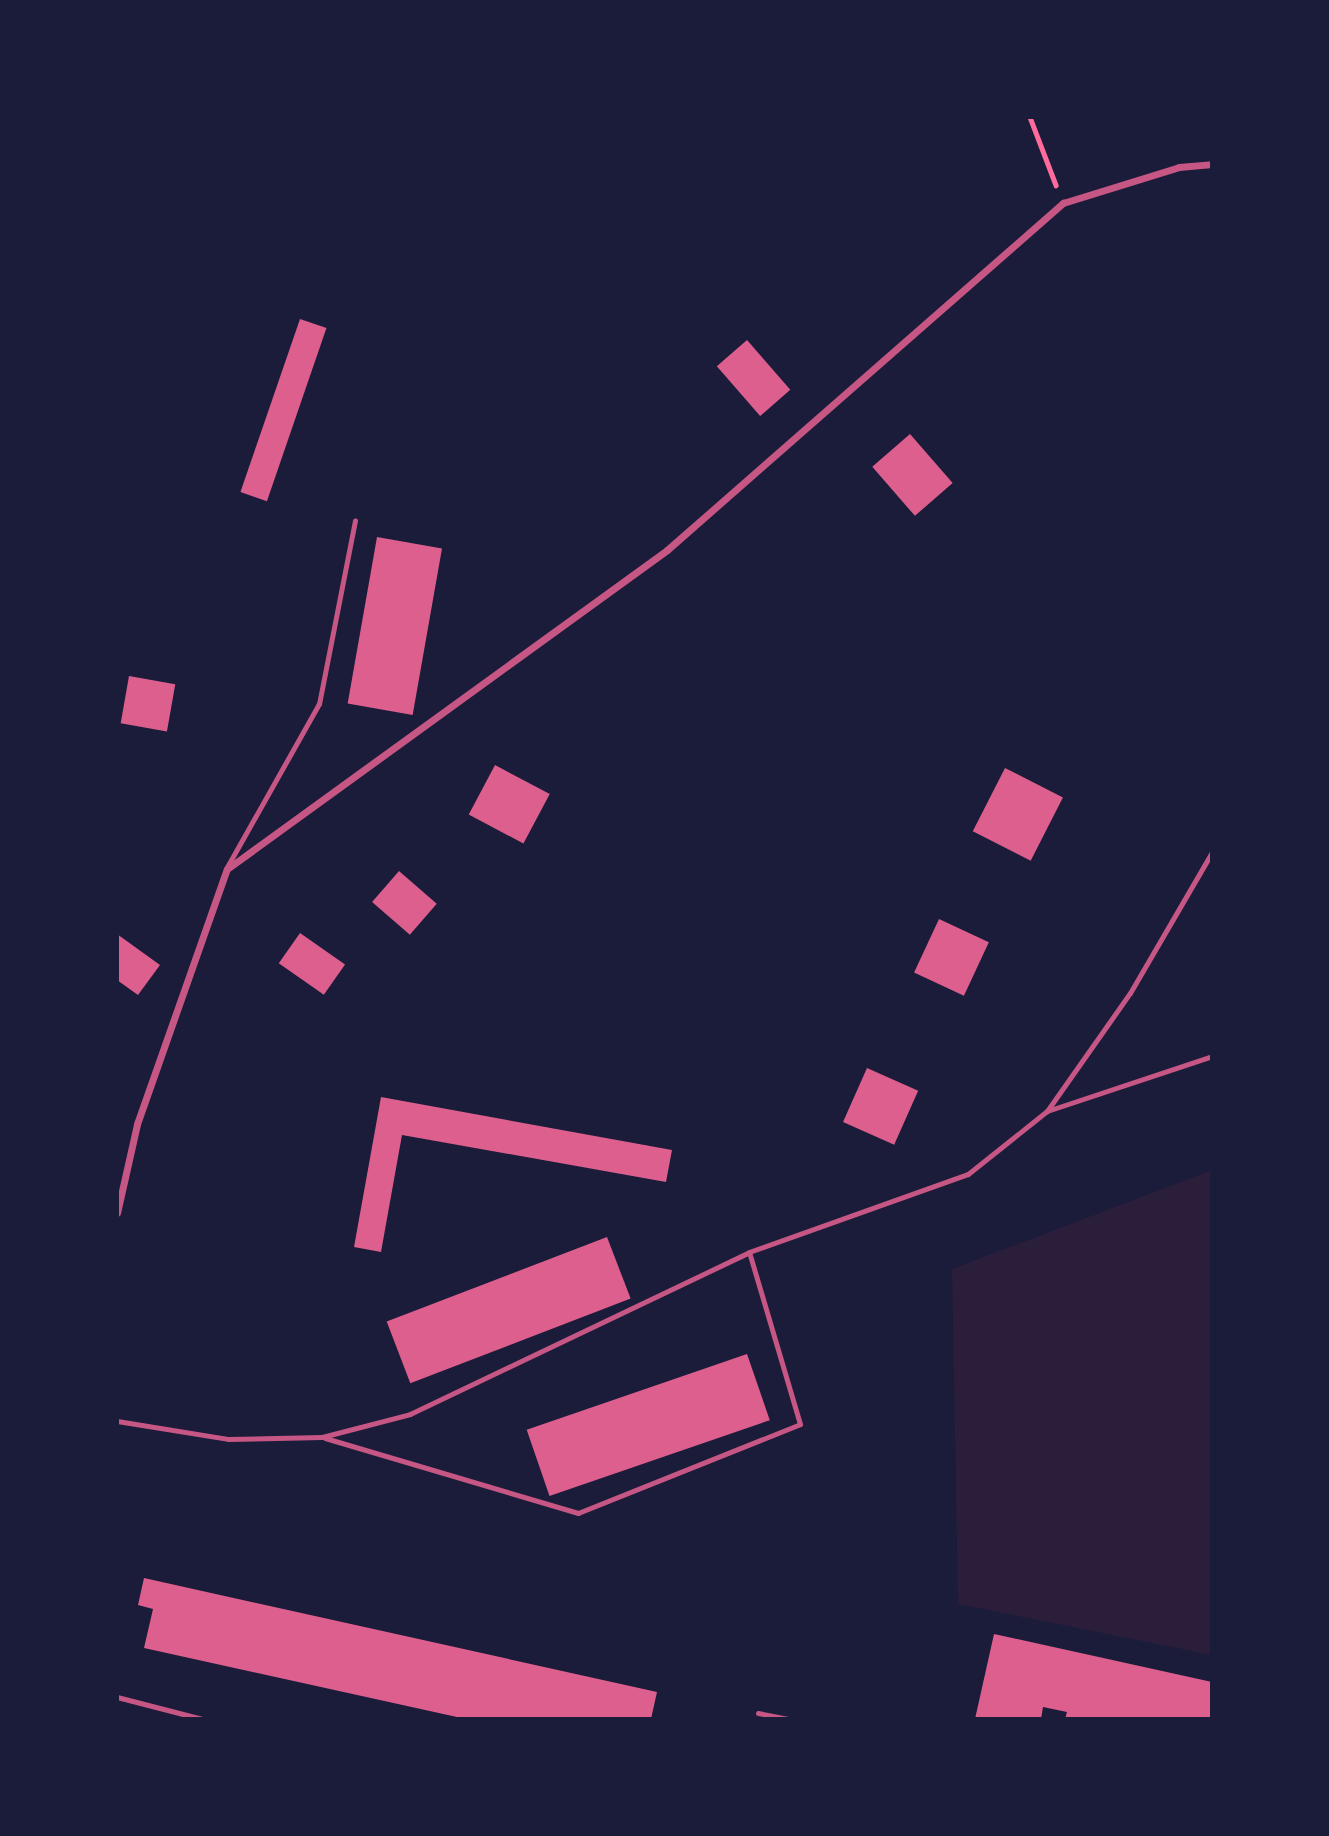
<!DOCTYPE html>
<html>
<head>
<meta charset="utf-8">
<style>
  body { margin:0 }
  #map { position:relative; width:1329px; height:1836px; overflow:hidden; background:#1b1b3a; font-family:Manrope,sans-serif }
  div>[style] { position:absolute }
  .green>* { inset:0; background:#2a1e3b }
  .building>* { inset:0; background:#dd5f8e; transform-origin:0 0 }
  .path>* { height:4.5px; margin:-2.25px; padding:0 2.25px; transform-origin:2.25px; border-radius:2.25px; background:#ff6b9d }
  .service>* { height:5px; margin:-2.5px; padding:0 2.5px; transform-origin:2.5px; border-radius:2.5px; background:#c65784 }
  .minor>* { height:7px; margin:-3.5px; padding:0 3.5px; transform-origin:3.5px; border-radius:3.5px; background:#c65784 }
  span { translate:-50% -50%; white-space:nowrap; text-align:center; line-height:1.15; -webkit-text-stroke:7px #1b1b3a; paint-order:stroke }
  .frame { position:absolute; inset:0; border:119px solid #1b1b3a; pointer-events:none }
</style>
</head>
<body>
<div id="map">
  <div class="green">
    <i style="clip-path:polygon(1212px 1170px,1212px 1655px,958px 1604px,952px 1269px)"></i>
  </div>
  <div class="building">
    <i style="left:300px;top:319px;width:28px;height:183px;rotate:19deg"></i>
    <i style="left:747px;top:340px;width:66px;height:40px;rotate:49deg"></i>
    <i style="left:910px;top:434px;width:65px;height:50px;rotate:49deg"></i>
    <i style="left:377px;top:537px;width:66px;height:169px;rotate:10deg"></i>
    <i style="left:129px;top:676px;width:47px;height:48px;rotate:10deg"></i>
    <i style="left:495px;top:765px;width:62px;height:56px;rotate:28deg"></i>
    <i style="left:1005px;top:768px;width:65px;height:71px;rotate:27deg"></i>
    <i style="left:399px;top:871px;width:50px;height:41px;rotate:41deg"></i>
    <i style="left:939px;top:919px;width:55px;height:59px;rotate:25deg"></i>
    <i style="left:300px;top:933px;width:55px;height:37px;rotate:35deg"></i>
    <i style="clip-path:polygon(117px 934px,160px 965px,138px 995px,117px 980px)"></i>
    <i style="left:867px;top:1068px;width:56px;height:59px;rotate:24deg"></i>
    <i style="clip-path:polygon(381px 1097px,672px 1150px,666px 1182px,402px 1135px,381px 1252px,354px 1247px)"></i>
    <i style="left:607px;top:1237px;width:66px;height:236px;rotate:69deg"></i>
    <i style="left:747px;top:1354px;width:70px;height:233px;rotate:71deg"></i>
    <i style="clip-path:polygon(144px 1578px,657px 1692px,651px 1719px,466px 1719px,144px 1648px,153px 1609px,138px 1605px)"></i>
    <i style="clip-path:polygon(994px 1634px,1212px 1682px,1212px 1719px,1065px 1719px,1067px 1712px,1043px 1707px,1041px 1719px,975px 1719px)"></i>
  </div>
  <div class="path">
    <i style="left:1030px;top:117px;width:73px;rotate:69.1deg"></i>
  </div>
  <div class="service">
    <i style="left:227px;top:867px;width:187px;rotate:-60.6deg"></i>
    <i style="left:319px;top:704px;width:187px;rotate:-78.9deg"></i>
    <i style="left:1047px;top:1111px;width:174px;rotate:-18.4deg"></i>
    <i style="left:117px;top:1421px;width:112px;rotate:9.2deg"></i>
    <i style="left:228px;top:1439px;width:94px;rotate:-1.2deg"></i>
    <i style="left:322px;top:1437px;width:91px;rotate:-14.6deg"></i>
    <i style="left:410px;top:1414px;width:376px;rotate:-25.5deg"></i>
    <i style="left:749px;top:1252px;width:232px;rotate:-19.6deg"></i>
    <i style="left:968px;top:1174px;width:101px;rotate:-38.6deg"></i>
    <i style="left:1047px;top:1111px;width:144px;rotate:-54.9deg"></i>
    <i style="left:1130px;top:993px;width:163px;rotate:-59.8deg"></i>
    <i style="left:325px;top:1438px;width:264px;rotate:16.5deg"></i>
    <i style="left:578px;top:1513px;width:239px;rotate:-21.8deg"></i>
    <i style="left:800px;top:1424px;width:179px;rotate:-106.5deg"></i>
    <i style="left:117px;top:1697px;width:88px;rotate:14.5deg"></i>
    <i style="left:758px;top:1713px;width:32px;rotate:11deg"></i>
  </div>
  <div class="minor">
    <i style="left:117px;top:1213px;width:91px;rotate:-77.3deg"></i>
    <i style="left:137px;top:1124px;width:270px;rotate:-70.6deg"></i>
    <i style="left:227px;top:869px;width:543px;rotate:-35.94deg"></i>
    <i style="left:667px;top:550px;width:527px;rotate:-41.23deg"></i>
    <i style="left:1063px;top:203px;width:121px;rotate:-17.2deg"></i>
    <i style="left:1179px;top:167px;width:33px;rotate:-5deg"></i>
  </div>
  <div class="frame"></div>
</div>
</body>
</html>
